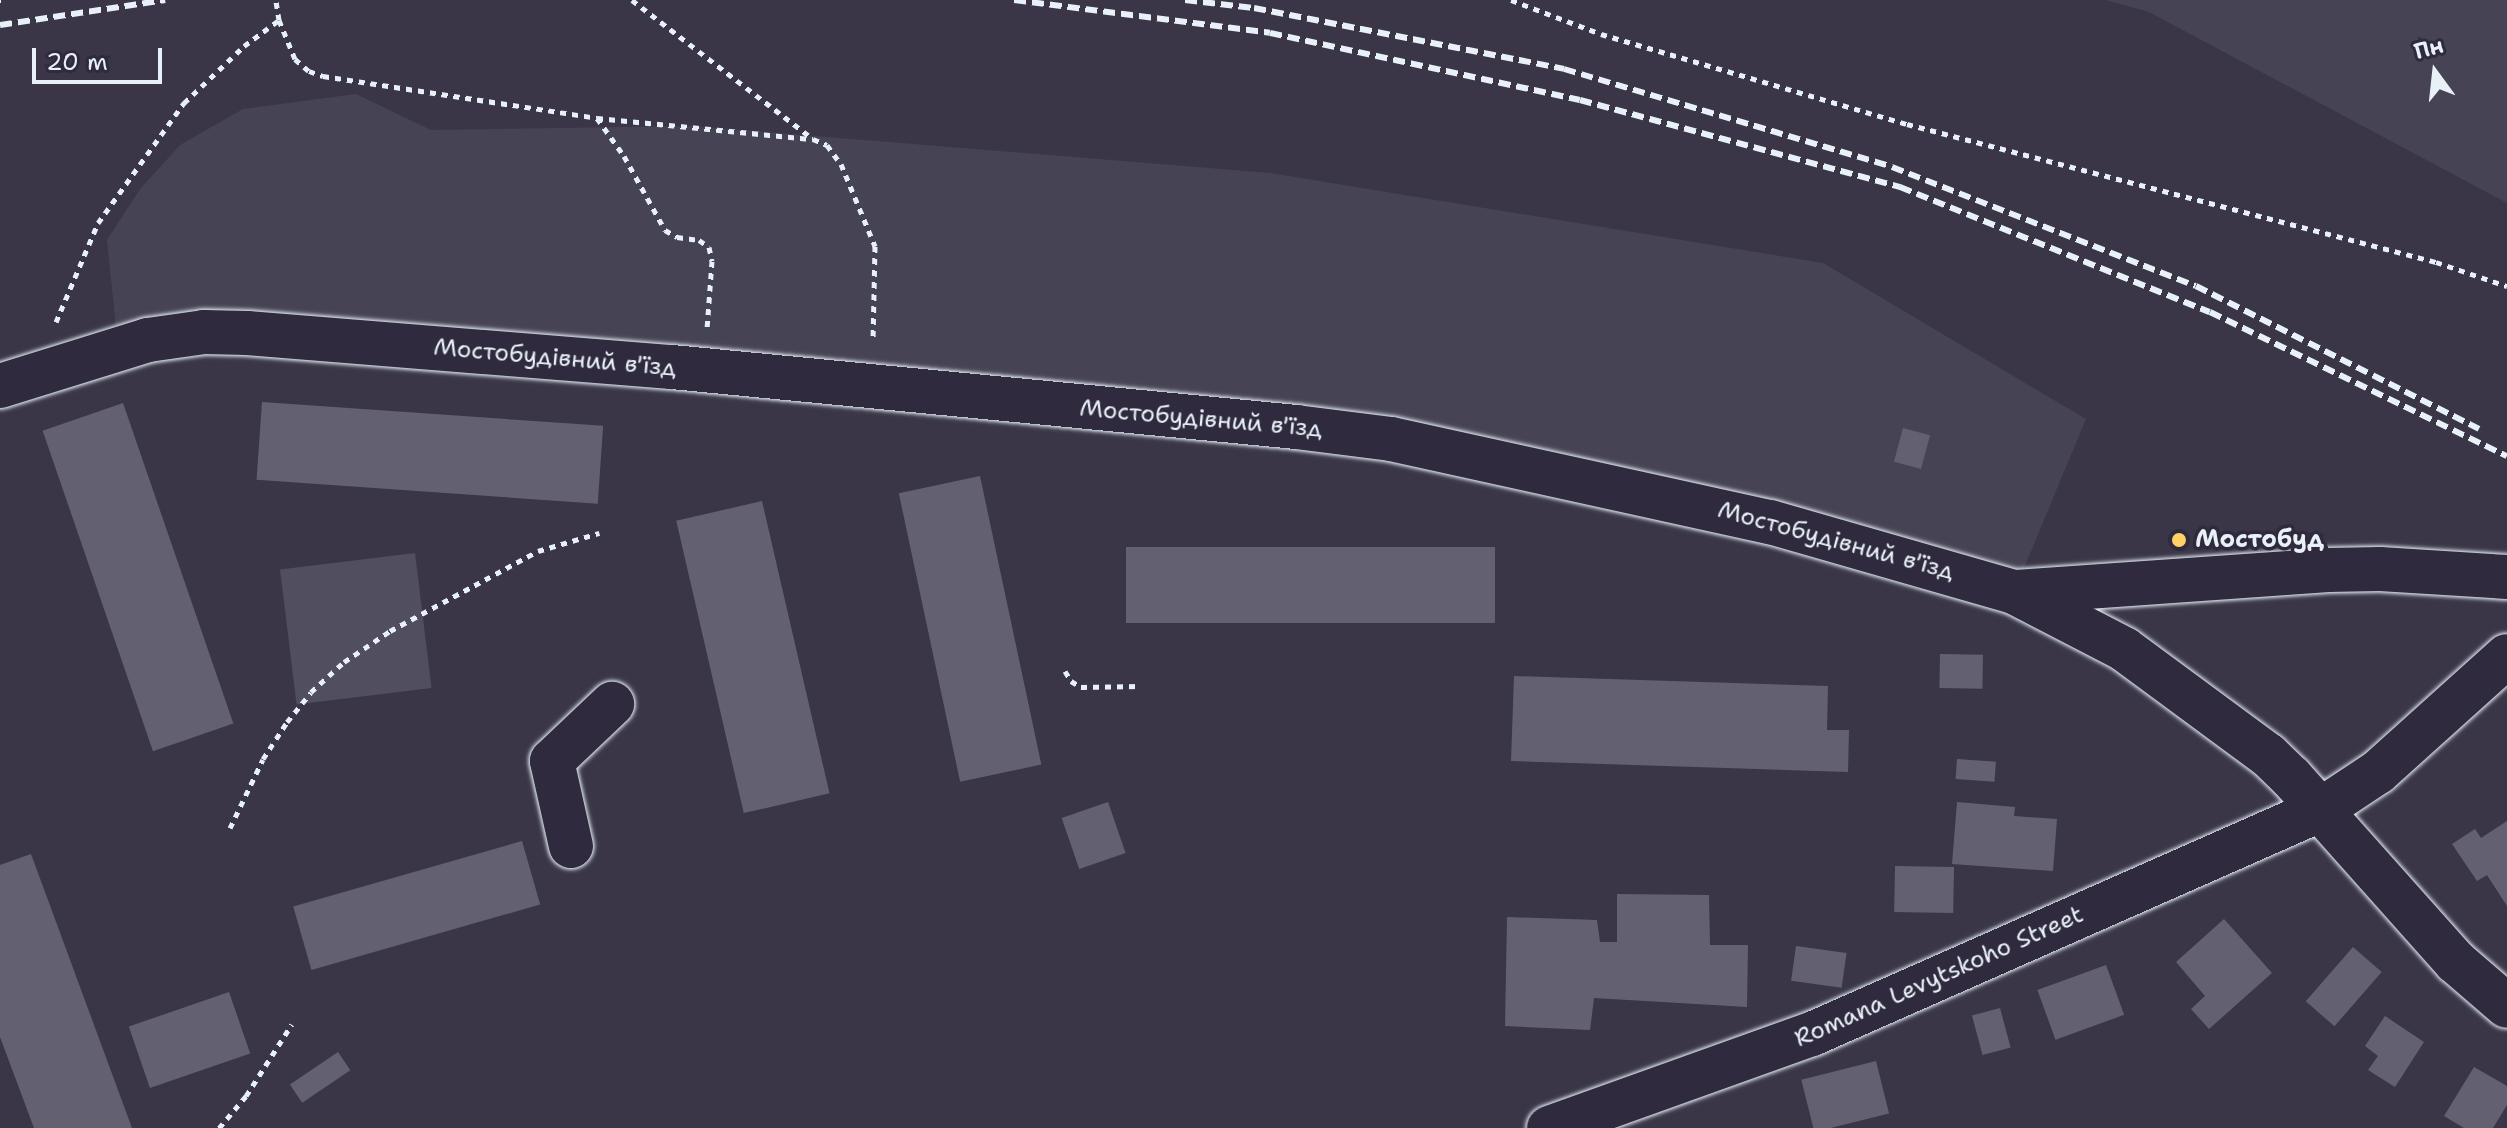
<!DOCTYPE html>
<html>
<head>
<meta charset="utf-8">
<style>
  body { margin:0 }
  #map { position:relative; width:2507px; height:1128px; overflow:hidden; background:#3a3648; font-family:"Shantell Sans",sans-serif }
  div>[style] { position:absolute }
  .built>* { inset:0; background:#464354 }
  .green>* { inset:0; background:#504e5f; transform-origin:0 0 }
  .building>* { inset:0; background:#636171; transform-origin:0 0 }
  .path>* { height:5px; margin-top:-2.5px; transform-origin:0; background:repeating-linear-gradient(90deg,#e8f1f8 0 6px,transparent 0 12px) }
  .roads { filter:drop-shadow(0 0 2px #e8f1f8) drop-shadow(0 0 2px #e8f1f8) }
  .minor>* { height:44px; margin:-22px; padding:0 22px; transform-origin:22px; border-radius:22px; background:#2f2a3d }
  .rail>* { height:6px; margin-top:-3px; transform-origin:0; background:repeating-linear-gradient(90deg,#e8f1f8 0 12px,transparent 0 18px) }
  .dots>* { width:22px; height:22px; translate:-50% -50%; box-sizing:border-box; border:4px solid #2f2a3d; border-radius:50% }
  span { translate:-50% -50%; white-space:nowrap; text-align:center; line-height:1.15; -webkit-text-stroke:7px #2f2a3d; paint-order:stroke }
  .street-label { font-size:24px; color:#e8f1f8 }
  .poi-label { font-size:24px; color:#e8f1f8; font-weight:700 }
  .left { translate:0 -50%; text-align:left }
  .north { position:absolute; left:2395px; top:32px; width:80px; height:80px; -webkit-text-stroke:6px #2f2a3d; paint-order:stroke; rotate:345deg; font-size:22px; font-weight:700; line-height:32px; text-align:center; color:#e8f1f8 }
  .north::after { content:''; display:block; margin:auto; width:28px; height:36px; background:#e8f1f8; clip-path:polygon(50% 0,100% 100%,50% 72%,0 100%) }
  .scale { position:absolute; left:32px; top:48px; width:130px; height:36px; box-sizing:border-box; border:4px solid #e8f1f8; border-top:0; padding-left:10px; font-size:24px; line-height:28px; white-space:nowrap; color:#e8f1f8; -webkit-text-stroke:6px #2f2a3d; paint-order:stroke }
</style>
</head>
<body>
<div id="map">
  <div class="built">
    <i style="clip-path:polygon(2106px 0,2507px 0,2507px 203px,2149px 12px)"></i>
    <i style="clip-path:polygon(356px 94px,431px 130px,692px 126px,1270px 173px,1823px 263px,2086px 419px,2014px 592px,1679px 500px,1006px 400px,118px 347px,107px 240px,140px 189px,180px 145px,243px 109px)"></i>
  </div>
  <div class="green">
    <i style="left:415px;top:553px;width:136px;height:136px;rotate:83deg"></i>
  </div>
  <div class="building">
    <i style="left:262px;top:402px;width:342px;height:78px;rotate:4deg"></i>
    <i style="left:123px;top:403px;width:339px;height:85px;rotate:71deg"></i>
    <i style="left:1903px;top:428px;width:28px;height:35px;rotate:15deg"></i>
    <i style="left:980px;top:476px;width:295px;height:83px;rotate:78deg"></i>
    <i style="left:762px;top:501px;width:300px;height:88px;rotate:77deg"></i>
    <i style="left:1126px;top:547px;width:369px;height:76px"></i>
    <i style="left:1940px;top:654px;width:43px;height:34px;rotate:1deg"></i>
    <i style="clip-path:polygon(1514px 676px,1828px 686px,1827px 730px,1849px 730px,1848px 772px,1511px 761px)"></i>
    <i style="left:1957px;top:759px;width:39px;height:20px;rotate:4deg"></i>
    <i style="left:1108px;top:802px;width:54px;height:49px;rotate:71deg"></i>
    <i style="clip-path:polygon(1957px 802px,2015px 807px,2014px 816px,2057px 819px,2053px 871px,1952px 864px)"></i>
    <i style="clip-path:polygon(2507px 821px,2507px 906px,2487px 875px,2477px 881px,2452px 844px,2475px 829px,2481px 838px)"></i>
    <i style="left:522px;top:841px;width:66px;height:238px;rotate:74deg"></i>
    <i style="clip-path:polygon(31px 854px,132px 1128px,34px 1128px,0 1037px,0 865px)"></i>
    <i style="left:1895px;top:866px;width:59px;height:46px;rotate:1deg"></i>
    <i style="clip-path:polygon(1617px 894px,1709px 895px,1710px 945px,1748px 945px,1747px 1007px,1594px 998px,1590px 1030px,1505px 1026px,1507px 917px,1597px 920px,1600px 942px,1617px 942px)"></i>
    <i style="clip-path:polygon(2224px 919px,2272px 973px,2209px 1029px,2191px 1009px,2205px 996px,2176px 962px)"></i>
    <i style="left:1796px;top:946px;width:51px;height:35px;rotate:8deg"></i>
    <i style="left:2353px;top:947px;width:38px;height:72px;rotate:41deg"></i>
    <i style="left:2106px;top:965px;width:53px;height:73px;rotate:70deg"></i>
    <i style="left:229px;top:992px;width:65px;height:106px;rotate:71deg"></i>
    <i style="left:2000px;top:1008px;width:41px;height:29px;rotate:75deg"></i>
    <i style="clip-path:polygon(2385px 1016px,2424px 1042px,2395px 1087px,2368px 1070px,2378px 1056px,2365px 1046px)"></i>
    <i style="left:338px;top:1052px;width:22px;height:58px;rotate:56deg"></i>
    <i style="left:1876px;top:1061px;width:54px;height:77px;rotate:76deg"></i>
    <i style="clip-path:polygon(2474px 1067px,2507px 1086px,2507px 1105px,2493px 1128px,2464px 1128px,2444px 1116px)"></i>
  </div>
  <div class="path">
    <i style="left:632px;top:0;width:227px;rotate:37.5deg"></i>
    <i style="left:1511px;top:0;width:96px;rotate:20.7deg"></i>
    <i style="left:1601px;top:34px;width:319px;rotate:16.4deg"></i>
    <i style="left:1907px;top:124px;width:547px;rotate:14.62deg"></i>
    <i style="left:2436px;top:262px;width:75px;rotate:18.7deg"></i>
    <i style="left:279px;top:20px;width:42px;rotate:67.7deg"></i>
    <i style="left:295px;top:59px;width:18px;rotate:41deg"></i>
    <i style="left:309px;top:71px;width:15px;rotate:20deg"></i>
    <i style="left:323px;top:76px;width:277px;rotate:8.7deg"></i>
    <i style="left:597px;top:118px;width:47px;rotate:54.6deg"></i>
    <i style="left:624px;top:156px;width:85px;rotate:61deg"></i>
    <i style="left:665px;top:230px;width:14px;rotate:30deg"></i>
    <i style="left:677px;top:237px;width:22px;rotate:8deg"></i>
    <i style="left:699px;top:240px;width:12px;rotate:35deg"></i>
    <i style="left:709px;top:247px;width:14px;rotate:78deg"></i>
    <i style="left:712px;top:261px;width:68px;rotate:94.2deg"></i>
    <i style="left:597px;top:118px;width:217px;rotate:5.6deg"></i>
    <i style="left:813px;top:139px;width:15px;rotate:23deg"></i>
    <i style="left:827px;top:145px;width:24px;rotate:54deg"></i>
    <i style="left:841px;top:164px;width:89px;rotate:67.5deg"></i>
    <i style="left:875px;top:246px;width:95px;rotate:91.2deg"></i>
    <i style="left:56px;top:322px;width:108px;rotate:-67deg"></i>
    <i style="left:98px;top:223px;width:148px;rotate:-54.4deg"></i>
    <i style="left:184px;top:103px;width:83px;rotate:-43.5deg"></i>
    <i style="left:244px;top:46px;width:44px;rotate:-36.6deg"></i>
    <i style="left:279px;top:20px;width:20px;rotate:-99deg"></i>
    <i style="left:1065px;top:671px;width:12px;rotate:59deg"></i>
    <i style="left:1071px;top:681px;width:12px;rotate:31deg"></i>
    <i style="left:1081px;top:687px;width:60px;rotate:-1deg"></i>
    <i style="left:230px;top:828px;width:76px;rotate:-64.4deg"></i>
    <i style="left:263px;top:759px;width:44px;rotate:-57deg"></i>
    <i style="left:287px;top:722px;width:38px;rotate:-51deg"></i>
    <i style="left:311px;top:692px;width:45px;rotate:-42.3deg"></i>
    <i style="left:344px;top:662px;width:55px;rotate:-34deg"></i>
    <i style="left:390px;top:631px;width:168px;rotate:-28.4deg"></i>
    <i style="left:538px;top:551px;width:64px;rotate:-16.4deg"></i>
    <i style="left:219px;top:1128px;width:42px;rotate:-49.8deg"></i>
    <i style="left:246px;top:1096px;width:85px;rotate:-57.4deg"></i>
  </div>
  <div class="roads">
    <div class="minor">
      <i style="left:0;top:386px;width:155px;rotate:-17.3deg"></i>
      <i style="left:148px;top:340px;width:57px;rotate:-8.1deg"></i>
      <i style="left:204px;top:332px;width:43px;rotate:1.3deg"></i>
      <i style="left:247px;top:333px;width:426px;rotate:4.6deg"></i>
      <i style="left:672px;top:367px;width:627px;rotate:5.49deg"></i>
      <i style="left:1296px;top:427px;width:96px;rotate:7.2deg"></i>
      <i style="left:1391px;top:439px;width:388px;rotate:12.4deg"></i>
      <i style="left:1770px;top:522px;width:254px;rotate:16deg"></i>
      <i style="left:2014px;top:592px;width:124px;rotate:27.4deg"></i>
      <i style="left:2124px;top:649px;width:179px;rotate:36.4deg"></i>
      <i style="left:2268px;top:755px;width:32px;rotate:44deg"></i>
      <i style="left:2291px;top:777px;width:248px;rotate:48.3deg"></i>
      <i style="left:2456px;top:962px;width:67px;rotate:40.8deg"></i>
      <i style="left:2016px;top:592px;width:313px;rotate:-4deg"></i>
      <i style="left:2328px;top:570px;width:52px;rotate:-1.1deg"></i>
      <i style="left:2380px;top:569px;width:127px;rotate:3.6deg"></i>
      <i style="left:571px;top:846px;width:87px;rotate:-102.6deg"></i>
      <i style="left:552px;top:761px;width:83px;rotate:-43.5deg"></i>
      <i style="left:1549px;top:1128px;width:279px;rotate:-19.7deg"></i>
      <i style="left:1812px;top:1034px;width:557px;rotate:-23.81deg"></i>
      <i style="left:2322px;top:809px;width:67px;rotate:-33.5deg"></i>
      <i style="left:2378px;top:772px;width:173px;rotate:-42deg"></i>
    </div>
  </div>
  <div class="rail">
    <i style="left:0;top:0;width:1px"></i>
    <i style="left:1014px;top:0;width:258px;rotate:7.3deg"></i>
    <i style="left:1270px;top:33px;width:317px;rotate:12.2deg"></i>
    <i style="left:1580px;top:100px;width:332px;rotate:15.2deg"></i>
    <i style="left:1900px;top:187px;width:334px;rotate:22deg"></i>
    <i style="left:2210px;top:312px;width:330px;rotate:25.9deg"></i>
    <i style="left:1185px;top:0;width:69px;rotate:6.6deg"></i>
    <i style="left:1254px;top:8px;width:316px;rotate:11.1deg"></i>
    <i style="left:1564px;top:69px;width:342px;rotate:16.6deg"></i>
    <i style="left:1892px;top:167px;width:326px;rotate:21.4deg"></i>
    <i style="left:2196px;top:286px;width:317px;rotate:26.8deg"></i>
    <i style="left:0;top:25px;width:167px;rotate:-8.6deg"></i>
  </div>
  <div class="dots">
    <i style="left:2179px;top:540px;background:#ffd166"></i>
  </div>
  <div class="street-label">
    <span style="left:555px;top:358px;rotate:5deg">Мостобудівний в'їзд</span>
    <span style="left:1201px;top:419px;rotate:5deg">Мостобудівний в'їзд</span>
    <span style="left:1836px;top:541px;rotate:15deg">Мостобудівний в'їзд</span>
    <span style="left:1939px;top:977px;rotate:-24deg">Romana Levytskoho Street</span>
  </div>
  <div class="poi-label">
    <span class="left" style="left:2195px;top:540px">Мостобуд</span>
  </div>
  <div class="north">Пн</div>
  <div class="scale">20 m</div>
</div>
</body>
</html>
